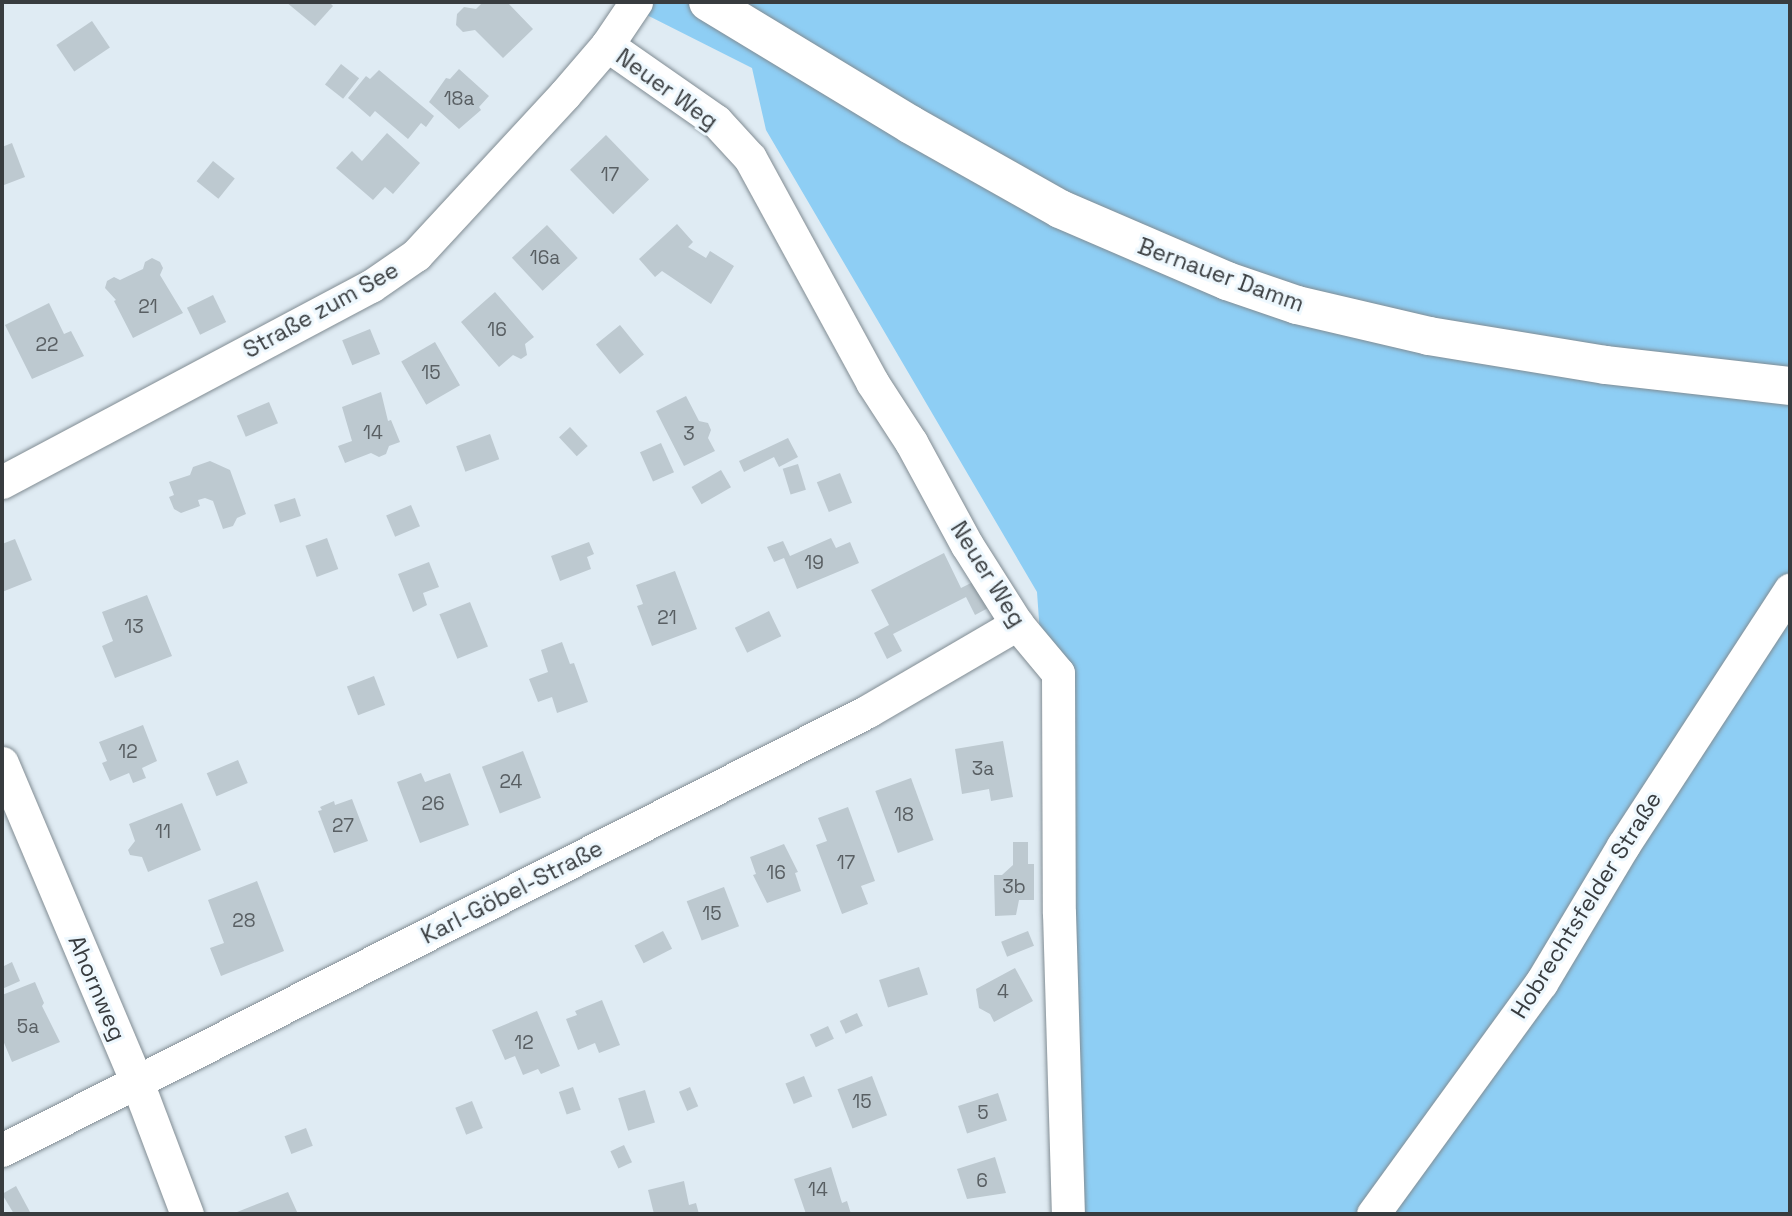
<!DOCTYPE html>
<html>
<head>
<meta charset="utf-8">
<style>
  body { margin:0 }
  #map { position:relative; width:1792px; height:1216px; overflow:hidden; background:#dfebf3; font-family:"Space Grotesk",sans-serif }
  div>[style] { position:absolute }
  .green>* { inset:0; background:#8ecef4 }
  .building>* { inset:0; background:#bdc9d0; transform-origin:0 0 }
  .roads { filter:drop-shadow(0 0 2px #818c93) drop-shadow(0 0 2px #818c93) }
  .street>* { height:33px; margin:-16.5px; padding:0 16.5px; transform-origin:16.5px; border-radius:16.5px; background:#fff }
  .secondary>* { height:38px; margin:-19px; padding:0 19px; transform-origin:19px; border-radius:19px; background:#fff }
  span { translate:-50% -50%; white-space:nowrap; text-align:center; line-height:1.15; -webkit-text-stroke:6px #eef8fe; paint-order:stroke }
  .number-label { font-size:19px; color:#595f63 }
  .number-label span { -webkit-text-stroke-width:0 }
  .street-label { font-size:23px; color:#383c3f }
  .frame { position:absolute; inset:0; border:4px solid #383c3f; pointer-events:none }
</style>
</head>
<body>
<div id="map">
  <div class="green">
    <i style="clip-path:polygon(621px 2px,1790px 2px,1790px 1214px,1081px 1214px,1037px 592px,766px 130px,752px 68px)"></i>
  </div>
  <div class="building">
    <i style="clip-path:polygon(286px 2px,329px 2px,333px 6px,315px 26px)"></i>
    <i style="clip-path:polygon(483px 2px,507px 2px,533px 29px,503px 58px,475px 30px,463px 32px,456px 25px,457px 14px,464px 7px,476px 9px)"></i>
    <i style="left:92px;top:21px;width:32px;height:43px;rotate:56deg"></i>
    <i style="left:341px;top:64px;width:23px;height:26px;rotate:38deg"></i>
    <i style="clip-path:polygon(459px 69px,489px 96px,479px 107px,481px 110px,459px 129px,429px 102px,446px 78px,450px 79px)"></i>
    <i style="clip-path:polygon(379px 70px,434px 116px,426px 127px,421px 123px,408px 139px,375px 111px,370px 117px,348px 98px,366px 76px,370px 79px)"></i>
    <i style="clip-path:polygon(387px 133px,420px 163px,393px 194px,385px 187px,373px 200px,336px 168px,352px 151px,362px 161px)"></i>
    <i style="left:606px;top:135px;width:62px;height:50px;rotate:46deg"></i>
    <i style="clip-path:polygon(12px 143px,25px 177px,4px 185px,2px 147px)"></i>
    <i style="left:213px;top:161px;width:28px;height:26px;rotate:39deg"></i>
    <i style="clip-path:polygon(677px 224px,693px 242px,688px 247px,706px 258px,710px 251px,734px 266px,711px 304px,662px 271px,655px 277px,639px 259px)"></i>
    <i style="left:547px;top:225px;width:45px;height:48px;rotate:47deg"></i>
    <i style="clip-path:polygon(152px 258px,160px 262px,163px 268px,160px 275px,183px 313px,133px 338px,114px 301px,116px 300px,105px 288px,107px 281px,114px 277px,120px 280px,143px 269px,145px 262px)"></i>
    <i style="clip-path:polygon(495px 292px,534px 337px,525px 344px,527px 355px,521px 359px,513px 355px,499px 367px,461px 322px)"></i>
    <i style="left:213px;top:295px;width:30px;height:29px;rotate:64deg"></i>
    <i style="clip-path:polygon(49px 303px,64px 334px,71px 331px,84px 356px,32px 379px,5px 325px)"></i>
    <i style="left:620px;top:325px;width:38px;height:31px;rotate:51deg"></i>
    <i style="left:370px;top:329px;width:27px;height:30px;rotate:68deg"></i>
    <i style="left:435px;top:342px;width:50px;height:39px;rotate:60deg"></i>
    <i style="clip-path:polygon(381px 392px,388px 421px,391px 420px,400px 442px,389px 446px,386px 454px,379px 457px,371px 453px,345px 463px,338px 446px,352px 441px,342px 407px)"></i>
    <i style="clip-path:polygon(686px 396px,699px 421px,708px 423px,711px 430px,708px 438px,715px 451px,684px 466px,656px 411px)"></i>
    <i style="left:269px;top:402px;width:23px;height:35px;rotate:67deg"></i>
    <i style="left:570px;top:427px;width:26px;height:15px;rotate:47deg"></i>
    <i style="left:490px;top:434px;width:27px;height:36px;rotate:70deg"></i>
    <i style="clip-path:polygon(788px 438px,798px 457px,779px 467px,774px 457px,744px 472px,739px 461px)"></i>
    <i style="left:661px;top:443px;width:32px;height:23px;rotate:66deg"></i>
    <i style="clip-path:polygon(210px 461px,230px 470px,246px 514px,237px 518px,233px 526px,223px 529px,213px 501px,205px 498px,198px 500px,200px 506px,181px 513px,174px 509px,169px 497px,174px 495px,169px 482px,190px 475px,193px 467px)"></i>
    <i style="left:798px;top:464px;width:27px;height:16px;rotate:73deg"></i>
    <i style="left:721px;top:470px;width:20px;height:34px;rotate:60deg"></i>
    <i style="left:840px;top:473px;width:32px;height:25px;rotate:68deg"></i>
    <i style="left:295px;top:498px;width:19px;height:22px;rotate:72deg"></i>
    <i style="left:411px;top:505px;width:23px;height:27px;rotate:67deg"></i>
    <i style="left:327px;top:538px;width:33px;height:23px;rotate:70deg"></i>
    <i style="clip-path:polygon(831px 538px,836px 548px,850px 542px,859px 563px,797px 589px,784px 558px,774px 562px,767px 547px,783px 541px,790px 556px)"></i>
    <i style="clip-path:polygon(15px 539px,32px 580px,2px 592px,2px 544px)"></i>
    <i style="clip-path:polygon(589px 542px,594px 554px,587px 557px,591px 569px,560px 581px,551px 556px)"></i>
    <i style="clip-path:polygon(944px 553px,961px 588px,977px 580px,990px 607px,975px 615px,966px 597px,893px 634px,902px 651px,887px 659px,874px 633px,889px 625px,871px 590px)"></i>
    <i style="clip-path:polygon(429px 562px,439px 587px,423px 593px,427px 605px,413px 612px,398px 574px)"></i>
    <i style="clip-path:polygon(675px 571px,697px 629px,652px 646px,637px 606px,643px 604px,636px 585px)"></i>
    <i style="clip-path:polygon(147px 595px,172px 656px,115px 678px,102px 646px,113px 641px,102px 612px)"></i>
    <i style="left:470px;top:602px;width:48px;height:33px;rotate:68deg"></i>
    <i style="left:769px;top:611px;width:28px;height:38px;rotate:64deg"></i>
    <i style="clip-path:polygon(562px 642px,570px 664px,574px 663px,588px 702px,557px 713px,552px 697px,538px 702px,529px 679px,548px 672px,541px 650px)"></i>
    <i style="left:374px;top:676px;width:31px;height:29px;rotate:69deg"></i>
    <i style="clip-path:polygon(143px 725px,157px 761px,142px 768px,146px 778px,133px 783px,129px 773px,110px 781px,102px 763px,107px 761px,99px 742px)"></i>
    <i style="clip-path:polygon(1003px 741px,1013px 797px,991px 801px,989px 789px,962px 794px,955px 749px)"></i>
    <i style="left:523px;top:751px;width:50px;height:44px;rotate:69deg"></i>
    <i style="left:238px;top:760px;width:25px;height:34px;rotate:67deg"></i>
    <i style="clip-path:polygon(421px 773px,425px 782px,450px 773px,469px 825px,420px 843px,397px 782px)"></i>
    <i style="left:911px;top:778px;width:66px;height:38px;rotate:70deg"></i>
    <i style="clip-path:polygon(352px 799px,368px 841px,334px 853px,318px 811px,322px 810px,320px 807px,334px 801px,335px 805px)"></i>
    <i style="clip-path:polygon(182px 803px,201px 850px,148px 872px,142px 857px,130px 855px,128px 850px,135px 841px,129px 824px)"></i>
    <i style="clip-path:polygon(848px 807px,875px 881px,861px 886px,868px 904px,842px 914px,816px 845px,827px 841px,818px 818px)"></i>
    <i style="clip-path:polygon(1013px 842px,1028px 842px,1028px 864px,1034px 864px,1034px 900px,1019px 900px,1016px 915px,995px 916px,994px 875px,1002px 875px,1013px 865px)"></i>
    <i style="clip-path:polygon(784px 844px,798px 872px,795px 873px,801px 891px,767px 903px,753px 875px,756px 874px,750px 857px)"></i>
    <i style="clip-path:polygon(257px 881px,284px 951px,221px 976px,210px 948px,224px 943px,208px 900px)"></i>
    <i style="left:724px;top:887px;width:42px;height:40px;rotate:69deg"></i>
    <i style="left:663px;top:931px;width:20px;height:32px;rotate:63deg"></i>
    <i style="left:1028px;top:931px;width:16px;height:29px;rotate:68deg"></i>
    <i style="clip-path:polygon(12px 962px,20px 981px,2px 989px,2px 967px)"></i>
    <i style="left:919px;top:967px;width:29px;height:42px;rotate:72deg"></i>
    <i style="clip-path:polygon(1015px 968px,1033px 1001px,994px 1022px,990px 1014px,979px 1008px,976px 989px)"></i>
    <i style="clip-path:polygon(35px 982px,44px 1003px,42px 1006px,60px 1042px,12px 1062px,2px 1038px,2px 995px)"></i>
    <i style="clip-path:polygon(602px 1000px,620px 1045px,599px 1053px,595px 1043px,578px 1050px,566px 1019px,577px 1015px,575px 1011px)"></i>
    <i style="clip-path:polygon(537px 1011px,560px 1066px,541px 1074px,538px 1069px,523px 1075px,515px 1056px,505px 1060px,492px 1030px)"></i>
    <i style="left:857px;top:1013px;width:14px;height:19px;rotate:65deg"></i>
    <i style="left:828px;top:1026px;width:14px;height:20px;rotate:65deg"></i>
    <i style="left:804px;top:1076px;width:22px;height:20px;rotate:68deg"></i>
    <i style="left:872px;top:1076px;width:42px;height:37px;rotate:69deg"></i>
    <i style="left:573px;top:1087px;width:24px;height:15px;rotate:71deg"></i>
    <i style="left:690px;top:1087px;width:21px;height:12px;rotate:67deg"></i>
    <i style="left:645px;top:1090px;width:34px;height:28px;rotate:73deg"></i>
    <i style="left:998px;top:1093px;width:29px;height:42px;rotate:72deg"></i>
    <i style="left:472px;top:1101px;width:29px;height:18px;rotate:68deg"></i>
    <i style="left:306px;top:1128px;width:19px;height:23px;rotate:69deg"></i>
    <i style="left:624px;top:1145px;width:19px;height:15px;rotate:65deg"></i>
    <i style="clip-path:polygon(995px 1157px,1006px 1193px,967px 1199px,957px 1169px)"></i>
    <i style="clip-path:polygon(831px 1167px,842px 1203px,847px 1201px,851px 1214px,806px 1214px,794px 1179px)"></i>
    <i style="clip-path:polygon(684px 1181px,689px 1205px,696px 1203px,699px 1214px,654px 1214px,648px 1190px)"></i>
    <i style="clip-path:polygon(16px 1186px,30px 1212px,25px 1214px,14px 1214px,2px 1194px)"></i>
    <i style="clip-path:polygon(288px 1192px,298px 1214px,232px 1214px)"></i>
  </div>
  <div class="roads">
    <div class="street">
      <i style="left:607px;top:45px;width:133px;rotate:34.9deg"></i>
      <i style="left:716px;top:121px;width:50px;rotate:47.4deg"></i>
      <i style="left:750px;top:158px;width:255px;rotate:61.4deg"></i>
      <i style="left:872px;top:382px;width:72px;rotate:57deg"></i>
      <i style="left:911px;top:442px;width:117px;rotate:61.5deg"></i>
      <i style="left:967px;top:545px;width:93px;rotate:57.7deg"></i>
      <i style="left:1017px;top:624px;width:64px;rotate:50.1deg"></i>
      <i style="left:1058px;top:673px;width:240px;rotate:89.8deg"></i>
      <i style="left:1059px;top:913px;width:301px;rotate:88.3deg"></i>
      <i style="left:2px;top:482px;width:418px;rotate:-28deg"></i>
      <i style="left:371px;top:286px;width:55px;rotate:-34.6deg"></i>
      <i style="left:416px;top:255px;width:219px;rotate:-47.2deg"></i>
      <i style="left:565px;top:94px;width:65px;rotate:-49.4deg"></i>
      <i style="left:607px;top:45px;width:52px;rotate:-56deg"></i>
      <i style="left:2px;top:763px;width:346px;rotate:67.1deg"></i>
      <i style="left:137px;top:1082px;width:141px;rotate:69.3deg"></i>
      <i style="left:2px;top:1150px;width:971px;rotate:-26.88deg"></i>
      <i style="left:868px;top:711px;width:173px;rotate:-30.3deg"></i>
      <i style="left:1373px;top:1214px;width:286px;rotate:-54deg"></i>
      <i style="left:1541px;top:983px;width:160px;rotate:-59.1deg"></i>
      <i style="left:1623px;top:846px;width:306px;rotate:-56.9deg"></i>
    </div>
    <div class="secondary">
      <i style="left:708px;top:2px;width:237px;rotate:31.2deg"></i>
      <i style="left:911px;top:125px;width:171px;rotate:29.4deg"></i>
      <i style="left:1060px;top:209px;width:182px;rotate:23.3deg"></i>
      <i style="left:1227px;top:281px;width:74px;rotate:18.9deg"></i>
      <i style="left:1297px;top:305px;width:136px;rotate:13.2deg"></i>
      <i style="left:1429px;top:336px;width:179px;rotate:9.3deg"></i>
      <i style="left:1606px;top:365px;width:185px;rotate:6.5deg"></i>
    </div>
  </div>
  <div class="number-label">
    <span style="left:459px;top:99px">18a</span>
    <span style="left:610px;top:175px">17</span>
    <span style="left:545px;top:258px">16a</span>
    <span style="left:148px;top:307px">21</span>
    <span style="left:497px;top:330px">16</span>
    <span style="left:47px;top:345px">22</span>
    <span style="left:431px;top:373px">15</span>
    <span style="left:373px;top:433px">14</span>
    <span style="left:689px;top:434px">3</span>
    <span style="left:814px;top:563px">19</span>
    <span style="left:667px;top:618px">21</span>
    <span style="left:134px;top:627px">13</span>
    <span style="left:128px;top:752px">12</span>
    <span style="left:983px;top:769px">3a</span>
    <span style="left:511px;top:782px">24</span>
    <span style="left:433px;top:804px">26</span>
    <span style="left:904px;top:815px">18</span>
    <span style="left:343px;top:826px">27</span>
    <span style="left:163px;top:832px">11</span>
    <span style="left:846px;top:863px">17</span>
    <span style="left:776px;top:873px">16</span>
    <span style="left:1014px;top:887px">3b</span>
    <span style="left:712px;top:914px">15</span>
    <span style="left:244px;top:921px">28</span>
    <span style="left:1003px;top:992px">4</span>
    <span style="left:28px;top:1027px">5a</span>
    <span style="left:524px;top:1043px">12</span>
    <span style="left:862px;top:1102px">15</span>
    <span style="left:983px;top:1113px">5</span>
    <span style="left:982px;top:1181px">6</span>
    <span style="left:818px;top:1190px">14</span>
  </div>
  <div class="street-label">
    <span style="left:667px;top:89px;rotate:36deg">Neuer Weg</span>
    <span style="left:1221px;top:275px;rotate:20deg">Bernauer Damm</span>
    <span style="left:321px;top:310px;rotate:-29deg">Straße zum See</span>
    <span style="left:988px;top:574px;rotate:58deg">Neuer Weg</span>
    <span style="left:512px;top:892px;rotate:-27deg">Karl-Göbel-Straße</span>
    <span style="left:1586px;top:905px;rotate:-58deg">Hobrechtsfelder Straße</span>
    <span style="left:97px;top:988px;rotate:67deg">Ahornweg</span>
  </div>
  <div class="frame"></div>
</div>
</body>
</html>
